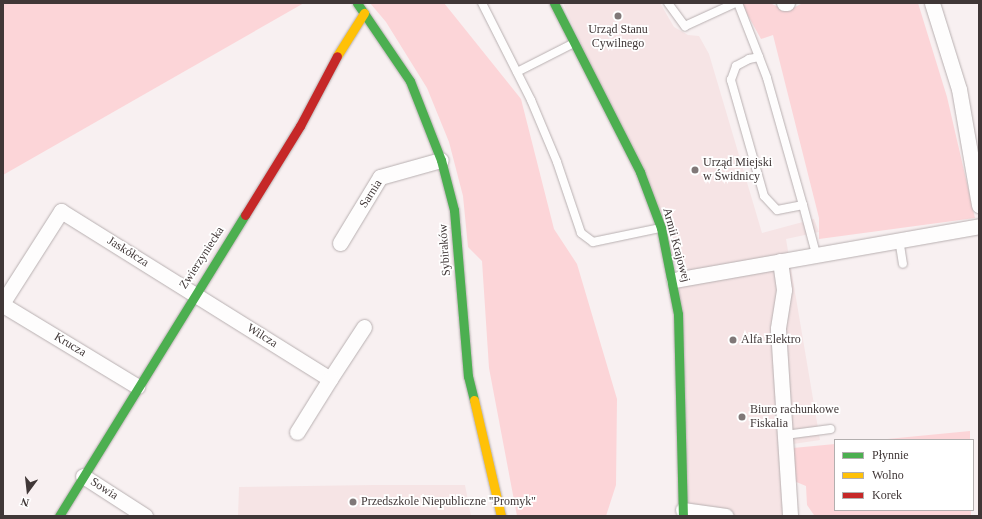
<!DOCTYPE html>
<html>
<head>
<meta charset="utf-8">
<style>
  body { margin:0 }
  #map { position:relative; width:982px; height:519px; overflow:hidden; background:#f8f0f1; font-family:Georgia,serif }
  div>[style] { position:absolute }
  .built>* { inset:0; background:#f6e4e5 }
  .green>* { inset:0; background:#fcd5d8 }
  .roads { filter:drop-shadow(0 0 1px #b8b0b1) drop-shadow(0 0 1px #b8b0b1) }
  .lane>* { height:8px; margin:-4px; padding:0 4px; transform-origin:4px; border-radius:4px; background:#fefdfd }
  .street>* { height:15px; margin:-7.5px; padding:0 7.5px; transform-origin:7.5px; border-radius:7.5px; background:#fefdfd }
  .fast>* { height:9px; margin:-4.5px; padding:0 4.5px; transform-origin:4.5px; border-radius:4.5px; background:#4caf50 }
  .slow>* { height:9px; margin:-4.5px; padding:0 4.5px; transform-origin:4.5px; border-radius:4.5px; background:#ffc107 }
  .jam>* { height:9px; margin:-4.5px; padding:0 4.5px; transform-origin:4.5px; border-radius:4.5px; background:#c62828 }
  .dots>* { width:11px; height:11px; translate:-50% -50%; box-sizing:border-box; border:2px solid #fff; border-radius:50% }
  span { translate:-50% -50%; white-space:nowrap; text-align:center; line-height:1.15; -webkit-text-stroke:3.5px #fff; paint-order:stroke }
  .poi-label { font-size:12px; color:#403737 }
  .left { translate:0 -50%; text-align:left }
  .street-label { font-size:12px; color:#403737 }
  .frame { position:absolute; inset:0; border:4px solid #403737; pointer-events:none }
  .legend { position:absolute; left:834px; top:439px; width:140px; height:72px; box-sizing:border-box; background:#fff; border:1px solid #b3afaf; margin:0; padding:5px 7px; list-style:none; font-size:12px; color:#403737 }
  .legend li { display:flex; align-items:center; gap:8px; height:20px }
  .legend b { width:20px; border:1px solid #b3afaf }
  .north { position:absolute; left:8px; top:471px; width:40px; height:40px; -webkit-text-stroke:3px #fff; paint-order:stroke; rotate:195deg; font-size:11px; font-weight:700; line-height:16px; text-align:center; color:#403737 }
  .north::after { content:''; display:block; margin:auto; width:14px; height:18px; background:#403737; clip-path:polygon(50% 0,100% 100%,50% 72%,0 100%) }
</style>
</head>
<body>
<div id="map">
  <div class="built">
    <i style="clip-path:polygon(563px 3px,660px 3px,674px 27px,688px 35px,699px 36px,709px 54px,762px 233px,814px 219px,819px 232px,786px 239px,820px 440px,793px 444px,797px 516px,688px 516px,678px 266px)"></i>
    <i style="clip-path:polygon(374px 485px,465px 485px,471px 516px,238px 516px,239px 487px)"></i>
  </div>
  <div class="green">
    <i style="clip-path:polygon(3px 3px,304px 3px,3px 175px)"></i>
    <i style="clip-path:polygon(370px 3px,444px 3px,521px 99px,554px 229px,577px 264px,617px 399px,616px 485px,606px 516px,517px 516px,489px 368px,482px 261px,468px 247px,463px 196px,449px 142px,427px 88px,386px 22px)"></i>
    <i style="clip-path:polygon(741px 3px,770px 3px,787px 11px,803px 3px,918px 3px,947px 97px,975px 218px,819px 239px,819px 218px,773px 35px,761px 39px)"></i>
    <i style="clip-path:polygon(970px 431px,970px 440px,877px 440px)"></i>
    <i style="clip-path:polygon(835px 444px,835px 510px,971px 510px,971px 516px,814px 515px,807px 505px,806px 486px,794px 481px,793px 448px)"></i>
  </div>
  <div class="roads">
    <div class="lane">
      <i style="left:482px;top:3px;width:109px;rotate:63.2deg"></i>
      <i style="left:531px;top:100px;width:67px;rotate:67.2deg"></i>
      <i style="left:557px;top:162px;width:75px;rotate:71.3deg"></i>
      <i style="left:581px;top:233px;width:15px;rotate:37deg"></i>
      <i style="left:593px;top:242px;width:68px;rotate:-11.8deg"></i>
      <i style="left:668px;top:3px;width:29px;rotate:54deg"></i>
      <i style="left:685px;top:26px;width:55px;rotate:-24.7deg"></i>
      <i style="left:738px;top:3px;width:58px;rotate:68.7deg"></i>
      <i style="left:517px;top:72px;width:64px;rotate:-27deg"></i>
      <i style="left:803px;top:205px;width:26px;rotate:169deg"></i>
      <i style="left:777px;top:210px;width:19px;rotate:-133deg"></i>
      <i style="left:764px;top:196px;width:121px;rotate:-105.9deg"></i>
      <i style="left:731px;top:80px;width:15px;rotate:-70deg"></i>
      <i style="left:736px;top:66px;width:15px;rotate:-28deg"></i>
      <i style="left:749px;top:59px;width:10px;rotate:-11deg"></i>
      <i style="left:759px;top:57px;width:22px;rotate:69deg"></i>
      <i style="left:767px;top:78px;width:132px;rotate:74.2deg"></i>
      <i style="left:803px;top:205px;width:51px;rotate:75.1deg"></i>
      <i style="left:899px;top:239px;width:25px;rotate:81deg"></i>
      <i style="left:785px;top:435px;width:46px;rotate:-7.4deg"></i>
    </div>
    <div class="street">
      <i style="left:784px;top:3px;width:3px"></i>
      <i style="left:932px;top:3px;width:90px;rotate:72.6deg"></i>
      <i style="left:959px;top:89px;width:118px;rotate:80.2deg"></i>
      <i style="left:340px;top:243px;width:77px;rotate:-58.8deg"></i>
      <i style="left:380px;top:177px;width:63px;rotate:-15.6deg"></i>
      <i style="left:780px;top:261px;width:29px;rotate:82deg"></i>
      <i style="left:784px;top:290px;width:39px;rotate:99deg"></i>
      <i style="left:778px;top:329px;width:187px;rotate:86.3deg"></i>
      <i style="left:674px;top:280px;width:310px;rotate:-10deg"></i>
      <i style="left:3px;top:302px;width:108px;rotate:-57.5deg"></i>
      <i style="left:61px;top:211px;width:317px;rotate:32deg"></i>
      <i style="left:330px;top:379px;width:62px;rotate:-56.8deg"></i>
      <i style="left:3px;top:305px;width:157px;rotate:31.2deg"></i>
      <i style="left:297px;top:432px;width:62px;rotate:-58.1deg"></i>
      <i style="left:83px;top:476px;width:74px;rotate:32.8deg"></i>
      <i style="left:683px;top:510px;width:43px;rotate:7.9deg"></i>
    </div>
    <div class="fast">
      <i style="left:357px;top:3px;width:94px;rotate:55.8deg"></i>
      <i style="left:410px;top:81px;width:85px;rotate:68.6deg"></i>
      <i style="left:441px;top:160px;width:52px;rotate:75.4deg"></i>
      <i style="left:454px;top:210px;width:167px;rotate:85.2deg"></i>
      <i style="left:468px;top:376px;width:25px;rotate:76deg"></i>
      <i style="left:554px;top:3px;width:190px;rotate:63deg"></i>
      <i style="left:640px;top:172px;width:60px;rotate:69.4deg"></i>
      <i style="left:661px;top:228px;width:88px;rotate:78.8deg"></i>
      <i style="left:678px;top:314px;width:202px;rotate:88.6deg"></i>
      <i style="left:59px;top:516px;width:354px;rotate:-58.3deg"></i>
    </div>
    <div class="slow">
      <i style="left:337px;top:56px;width:51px;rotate:-57.9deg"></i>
      <i style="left:474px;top:400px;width:119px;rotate:76.9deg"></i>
    </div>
    <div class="jam">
      <i style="left:245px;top:215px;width:105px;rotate:-58.3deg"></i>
      <i style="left:300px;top:126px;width:79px;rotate:-62.1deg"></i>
    </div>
  </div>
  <div class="dots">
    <i style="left:618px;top:16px;background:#807878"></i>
    <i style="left:695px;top:170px;background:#807878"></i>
    <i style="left:733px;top:340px;background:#807878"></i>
    <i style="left:742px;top:417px;background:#807878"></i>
    <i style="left:353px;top:502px;background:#807878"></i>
  </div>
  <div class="poi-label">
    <span style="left:618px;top:37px">Urząd Stanu<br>Cywilnego</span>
    <span class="left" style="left:703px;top:170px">Urząd Miejski<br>w Świdnicy</span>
    <span class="left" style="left:741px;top:340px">Alfa Elektro</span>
    <span class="left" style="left:750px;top:417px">Biuro rachunkowe<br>Fiskalia</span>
    <span class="left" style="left:361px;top:502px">Przedszkole Niepubliczne ''Promyk''</span>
  </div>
  <div class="street-label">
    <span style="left:371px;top:194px;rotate:-57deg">Sarnia</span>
    <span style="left:676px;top:245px;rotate:75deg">Armii Krajowej</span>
    <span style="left:445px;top:250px;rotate:-94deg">Sybiraków</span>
    <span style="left:128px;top:252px;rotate:32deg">Jaskółcza</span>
    <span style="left:202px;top:258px;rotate:-57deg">Zwierzyniecka</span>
    <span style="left:262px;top:336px;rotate:32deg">Wilcza</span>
    <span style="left:70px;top:345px;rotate:31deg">Krucza</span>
    <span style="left:104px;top:489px;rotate:33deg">Sowia</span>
  </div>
  <div class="frame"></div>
  <ul class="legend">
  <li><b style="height:5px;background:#4caf50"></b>Płynnie</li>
  <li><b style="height:5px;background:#ffc107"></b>Wolno</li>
  <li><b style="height:5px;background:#c62828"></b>Korek</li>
  </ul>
  <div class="north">N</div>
</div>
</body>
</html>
